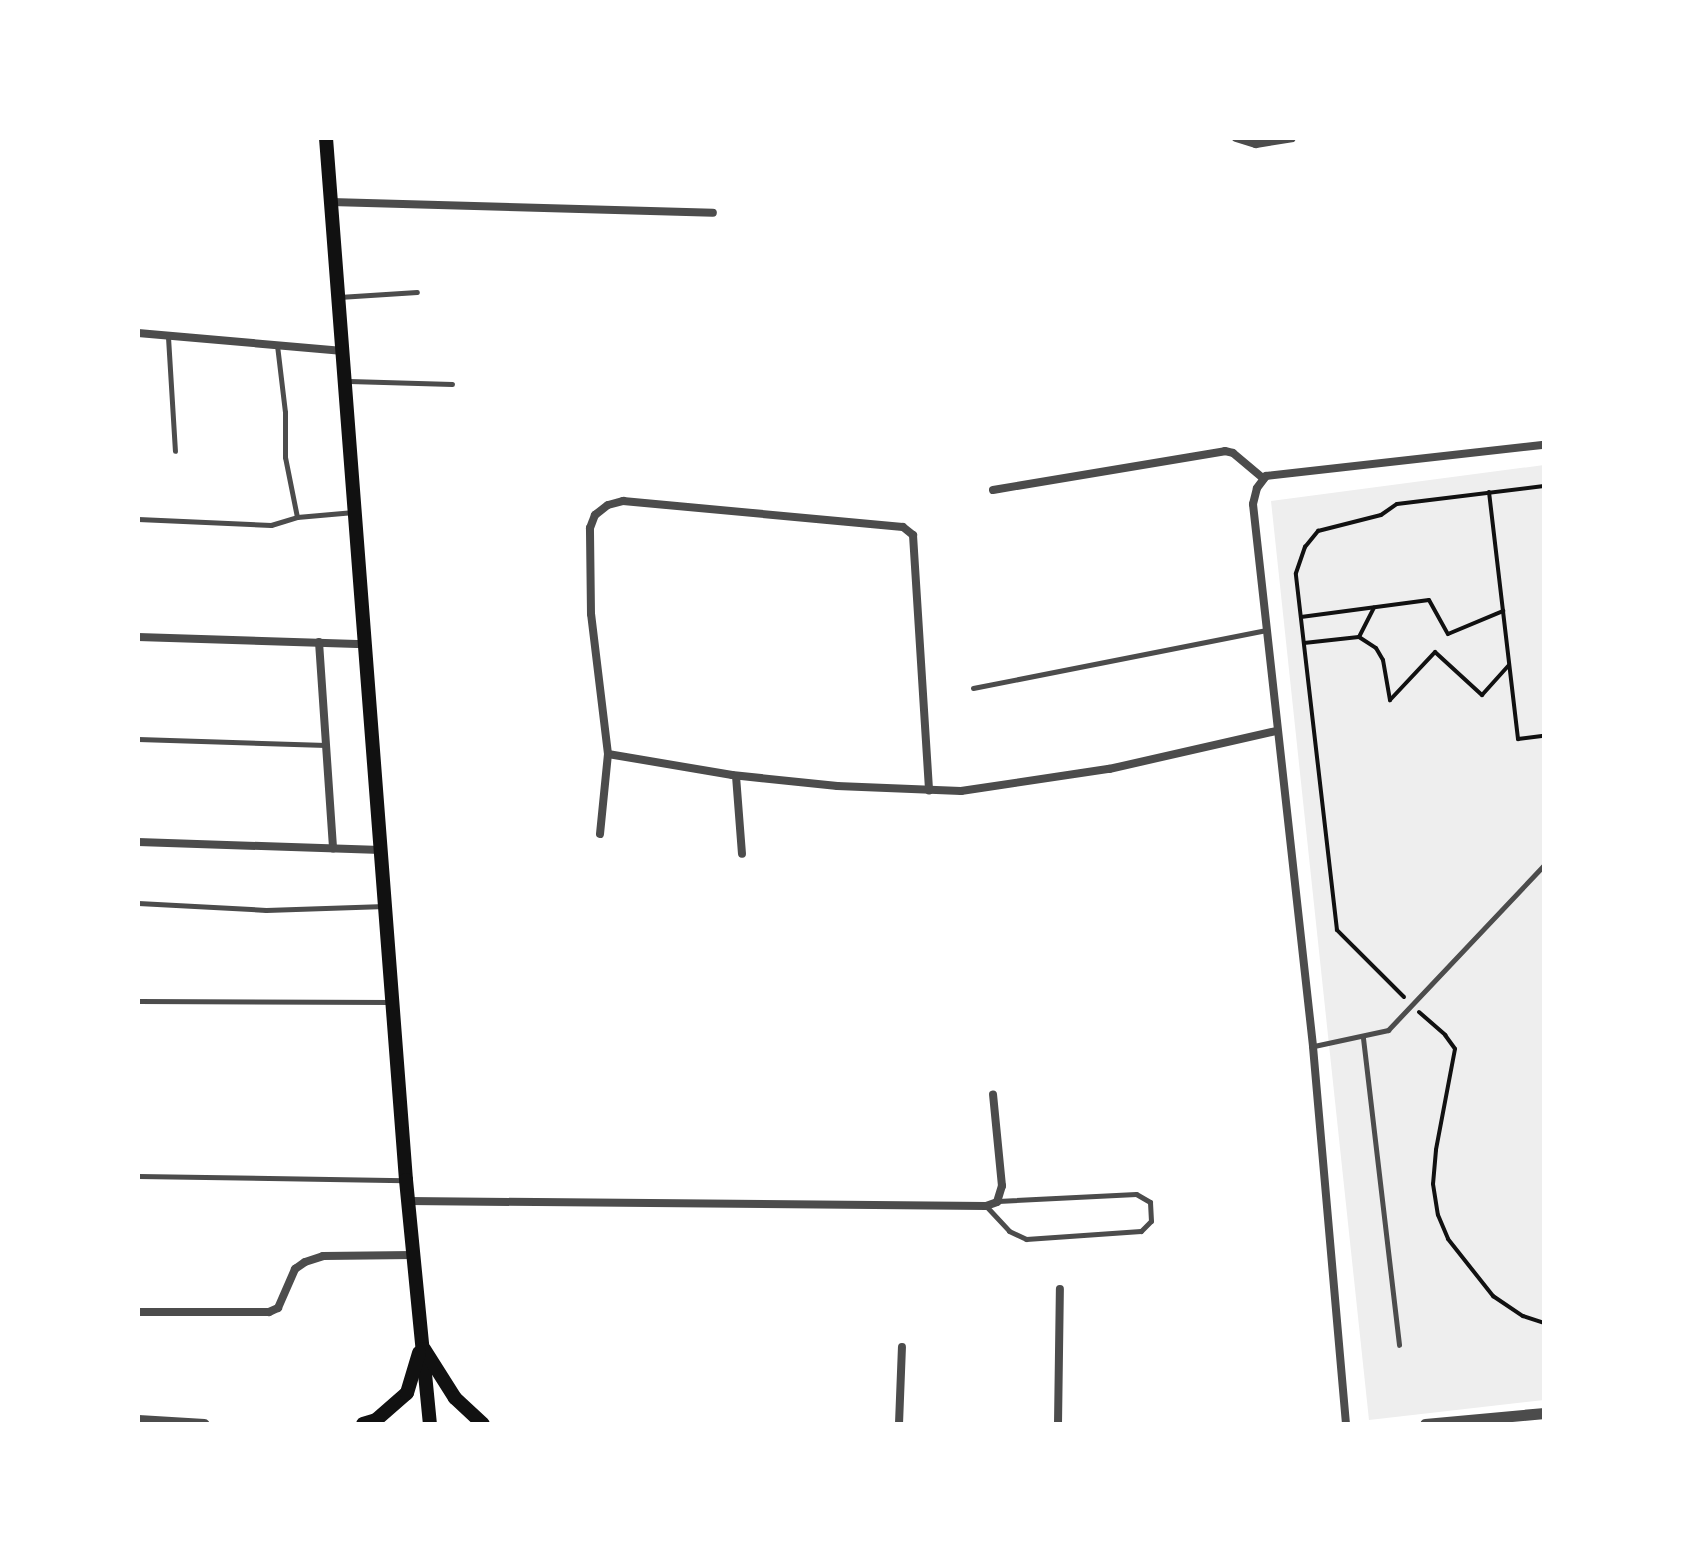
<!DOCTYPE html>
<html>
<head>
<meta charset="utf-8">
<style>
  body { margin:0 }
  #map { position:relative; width:1682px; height:1562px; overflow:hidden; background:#fff; font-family:"Exo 2",sans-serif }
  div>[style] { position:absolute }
  .green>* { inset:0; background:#eee }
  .path>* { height:4px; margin:-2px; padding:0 2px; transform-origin:2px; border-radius:2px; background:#111 }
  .service>* { height:5px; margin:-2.5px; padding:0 2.5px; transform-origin:2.5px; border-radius:2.5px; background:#4c4c4c }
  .minor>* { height:8px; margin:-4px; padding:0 4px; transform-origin:4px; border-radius:4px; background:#4c4c4c }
  .tertiary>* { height:11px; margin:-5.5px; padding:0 5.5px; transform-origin:5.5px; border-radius:5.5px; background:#4c4c4c }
  .primary>* { height:14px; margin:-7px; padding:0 7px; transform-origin:7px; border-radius:7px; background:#111 }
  span { translate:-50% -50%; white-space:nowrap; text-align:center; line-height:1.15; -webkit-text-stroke:8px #fff; paint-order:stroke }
  .frame { position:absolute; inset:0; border:140px solid #fff; pointer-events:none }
</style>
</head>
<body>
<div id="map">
  <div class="green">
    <i style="clip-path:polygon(1544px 465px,1544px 1400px,1369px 1420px,1271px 501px)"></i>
  </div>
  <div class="path">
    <i style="left:1489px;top:492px;width:249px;rotate:83.3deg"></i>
    <i style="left:1518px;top:739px;width:26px;rotate:-7deg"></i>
    <i style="left:1301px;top:617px;width:129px;rotate:-7.6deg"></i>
    <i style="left:1429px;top:600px;width:39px;rotate:61deg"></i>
    <i style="left:1448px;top:634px;width:60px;rotate:-22.7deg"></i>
    <i style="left:1359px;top:637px;width:33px;rotate:-63deg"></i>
    <i style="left:1304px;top:643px;width:55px;rotate:-6.2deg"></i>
    <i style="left:1359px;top:637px;width:20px;rotate:33deg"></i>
    <i style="left:1376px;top:648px;width:14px;rotate:60deg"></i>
    <i style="left:1383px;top:660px;width:41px;rotate:80.1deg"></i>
    <i style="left:1390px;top:700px;width:66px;rotate:-46.8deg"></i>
    <i style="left:1435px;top:652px;width:64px;rotate:42.5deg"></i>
    <i style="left:1482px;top:695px;width:40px;rotate:-48deg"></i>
    <i style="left:1404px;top:997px;width:95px;rotate:-135deg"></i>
    <i style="left:1337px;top:930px;width:359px;rotate:-96.6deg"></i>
    <i style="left:1296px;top:573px;width:28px;rotate:-71deg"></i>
    <i style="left:1305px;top:547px;width:21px;rotate:-51deg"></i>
    <i style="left:1318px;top:531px;width:65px;rotate:-14.3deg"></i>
    <i style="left:1381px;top:515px;width:19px;rotate:-35deg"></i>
    <i style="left:1397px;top:504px;width:148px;rotate:-7deg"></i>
    <i style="left:1419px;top:1012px;width:35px;rotate:41deg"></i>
    <i style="left:1445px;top:1035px;width:17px;rotate:54deg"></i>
    <i style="left:1455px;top:1049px;width:103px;rotate:100.7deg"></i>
    <i style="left:1436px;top:1150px;width:34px;rotate:95deg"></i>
    <i style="left:1433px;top:1184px;width:31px;rotate:81deg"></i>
    <i style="left:1438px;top:1215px;width:26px;rotate:67deg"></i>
    <i style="left:1448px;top:1239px;width:73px;rotate:51.7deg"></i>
    <i style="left:1493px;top:1296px;width:36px;rotate:34deg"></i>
    <i style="left:1523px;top:1316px;width:22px;rotate:18deg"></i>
  </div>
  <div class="service">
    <i style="left:339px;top:297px;width:78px;rotate:-3.7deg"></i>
    <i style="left:168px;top:337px;width:114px;rotate:86.5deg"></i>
    <i style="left:277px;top:345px;width:67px;rotate:83.2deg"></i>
    <i style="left:285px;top:412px;width:45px;rotate:90deg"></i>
    <i style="left:285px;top:457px;width:61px;rotate:78.7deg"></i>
    <i style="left:297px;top:517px;width:57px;rotate:-5deg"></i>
    <i style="left:349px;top:381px;width:103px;rotate:1.7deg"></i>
    <i style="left:138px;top:519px;width:133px;rotate:2.6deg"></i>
    <i style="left:271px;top:525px;width:27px;rotate:-17deg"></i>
    <i style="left:973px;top:688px;width:299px;rotate:-11.2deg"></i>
    <i style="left:138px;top:739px;width:188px;rotate:1.8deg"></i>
    <i style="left:138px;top:903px;width:128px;rotate:3.1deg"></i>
    <i style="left:266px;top:910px;width:119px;rotate:-1.9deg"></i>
    <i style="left:138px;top:1001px;width:254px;rotate:0.2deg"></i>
    <i style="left:1363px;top:1038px;width:309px;rotate:83.3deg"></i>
    <i style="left:1314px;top:1046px;width:76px;rotate:-12.2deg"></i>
    <i style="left:1388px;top:1030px;width:227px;rotate:-46.6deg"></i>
    <i style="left:138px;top:1176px;width:267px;rotate:0.9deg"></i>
    <i style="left:986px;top:1206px;width:34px;rotate:47deg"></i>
    <i style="left:1009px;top:1231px;width:19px;rotate:25deg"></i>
    <i style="left:1026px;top:1239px;width:115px;rotate:-4deg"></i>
    <i style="left:1141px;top:1231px;width:14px;rotate:-45deg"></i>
    <i style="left:1151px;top:1221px;width:19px;rotate:-93deg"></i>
    <i style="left:1150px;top:1202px;width:16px;rotate:-150deg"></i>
    <i style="left:1136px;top:1194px;width:138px;rotate:177.1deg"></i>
  </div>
  <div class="minor">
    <i style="left:1236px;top:138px;width:21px;rotate:17deg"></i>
    <i style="left:1256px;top:144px;width:36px;rotate:-9deg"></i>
    <i style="left:331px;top:202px;width:382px;rotate:1.6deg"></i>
    <i style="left:138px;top:333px;width:206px;rotate:5deg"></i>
    <i style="left:993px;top:490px;width:235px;rotate:-9.5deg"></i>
    <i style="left:1225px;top:451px;width:8px;rotate:14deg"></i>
    <i style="left:1233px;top:453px;width:40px;rotate:40deg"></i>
    <i style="left:138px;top:637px;width:227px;rotate:1.8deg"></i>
    <i style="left:319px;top:642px;width:207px;rotate:86.1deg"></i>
    <i style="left:608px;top:754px;width:126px;rotate:9.6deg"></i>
    <i style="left:732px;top:775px;width:106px;rotate:6deg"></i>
    <i style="left:837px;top:786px;width:124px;rotate:2.3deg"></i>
    <i style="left:961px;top:791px;width:150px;rotate:-8.5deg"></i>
    <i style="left:1109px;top:769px;width:171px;rotate:-12.8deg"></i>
    <i style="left:736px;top:776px;width:78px;rotate:85.6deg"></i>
    <i style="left:600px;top:834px;width:80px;rotate:-84.3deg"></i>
    <i style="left:608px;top:754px;width:141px;rotate:-96.9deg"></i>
    <i style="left:591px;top:614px;width:86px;rotate:-90.7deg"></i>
    <i style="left:590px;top:528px;width:14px;rotate:-69deg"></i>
    <i style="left:595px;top:515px;width:16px;rotate:-38deg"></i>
    <i style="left:608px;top:505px;width:16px;rotate:-15deg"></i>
    <i style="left:623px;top:501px;width:281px;rotate:5.3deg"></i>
    <i style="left:903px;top:527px;width:13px;rotate:39deg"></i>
    <i style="left:913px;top:535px;width:256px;rotate:86.4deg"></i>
    <i style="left:138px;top:842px;width:243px;rotate:1.9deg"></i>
    <i style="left:408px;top:1201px;width:578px;rotate:0.5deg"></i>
    <i style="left:986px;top:1206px;width:12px;rotate:-20deg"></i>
    <i style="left:997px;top:1202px;width:17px;rotate:-73deg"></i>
    <i style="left:1002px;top:1186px;width:92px;rotate:-95.6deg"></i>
    <i style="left:138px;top:1312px;width:131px"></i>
    <i style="left:269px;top:1312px;width:10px;rotate:-24deg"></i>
    <i style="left:278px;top:1308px;width:43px;rotate:-66.4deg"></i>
    <i style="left:295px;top:1269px;width:12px;rotate:-35deg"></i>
    <i style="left:305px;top:1262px;width:19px;rotate:-18deg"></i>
    <i style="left:323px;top:1256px;width:90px;rotate:-0.6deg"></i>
    <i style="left:899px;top:1424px;width:77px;rotate:-87.8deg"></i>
    <i style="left:1058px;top:1424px;width:135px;rotate:-89.2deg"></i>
    <i style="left:1346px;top:1424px;width:379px;rotate:-95deg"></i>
    <i style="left:1313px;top:1046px;width:545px;rotate:-96.32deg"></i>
    <i style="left:1253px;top:504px;width:16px;rotate:-76deg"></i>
    <i style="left:1257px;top:488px;width:15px;rotate:-53deg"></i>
    <i style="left:1266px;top:476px;width:280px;rotate:-6.4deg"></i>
  </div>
  <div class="tertiary">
    <i style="left:138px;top:1420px;width:66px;rotate:3.5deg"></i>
    <i style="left:1425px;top:1424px;width:120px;rotate:-5.3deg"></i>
  </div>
  <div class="primary">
    <i style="left:326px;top:138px;width:1045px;rotate:85.61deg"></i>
    <i style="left:406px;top:1180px;width:245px;rotate:84.4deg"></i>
    <i style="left:424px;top:1349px;width:58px;rotate:57.7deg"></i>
    <i style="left:455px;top:1398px;width:38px;rotate:43deg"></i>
    <i style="left:363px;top:1424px;width:14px;rotate:-17deg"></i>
    <i style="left:376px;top:1420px;width:41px;rotate:-41.1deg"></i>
    <i style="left:407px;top:1393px;width:42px;rotate:-73.3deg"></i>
  </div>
  <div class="frame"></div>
</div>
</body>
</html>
